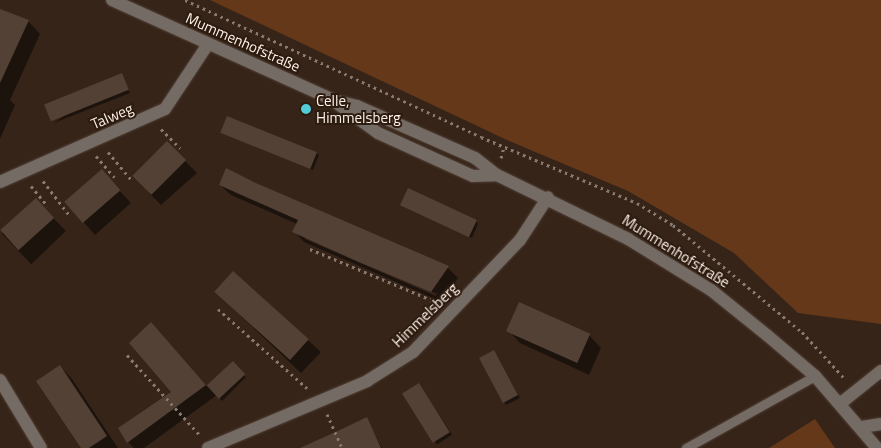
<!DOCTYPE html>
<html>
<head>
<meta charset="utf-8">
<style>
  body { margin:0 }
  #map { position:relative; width:881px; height:448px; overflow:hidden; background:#362419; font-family:"Titillium Web",sans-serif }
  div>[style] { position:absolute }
  .green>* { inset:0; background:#643819 }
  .shadow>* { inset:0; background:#0007; transform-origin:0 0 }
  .building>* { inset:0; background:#544135; transform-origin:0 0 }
  .path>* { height:3px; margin-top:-1.5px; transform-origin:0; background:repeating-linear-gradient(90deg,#897a70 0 2.5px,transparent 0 6.5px) }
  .roads { filter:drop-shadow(0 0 1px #524136) drop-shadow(0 0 1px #524136) }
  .service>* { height:9px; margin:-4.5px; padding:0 4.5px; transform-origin:4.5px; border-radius:4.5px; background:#756b65 }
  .minor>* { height:12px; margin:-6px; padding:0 6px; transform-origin:6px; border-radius:6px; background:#756b65 }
  .tertiary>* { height:12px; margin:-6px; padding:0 6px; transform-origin:6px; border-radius:6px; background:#756b65 }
  .dots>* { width:14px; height:14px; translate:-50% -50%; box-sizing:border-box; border:2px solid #2c1b0f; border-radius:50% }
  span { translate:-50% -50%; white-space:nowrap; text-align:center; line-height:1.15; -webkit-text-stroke:4px #2c1b0f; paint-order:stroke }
  .street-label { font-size:15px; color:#fdf1e9 }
  .poi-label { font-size:15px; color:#fdf1e9 }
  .left { translate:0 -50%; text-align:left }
</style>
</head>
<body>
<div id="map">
  <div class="green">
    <i style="clip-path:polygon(210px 0,881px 0,881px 324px,798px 313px,734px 253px,628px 191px,507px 140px)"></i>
    <i style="clip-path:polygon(815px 419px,835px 448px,769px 448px)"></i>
  </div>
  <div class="shadow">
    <i style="clip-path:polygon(0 10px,28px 21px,40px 34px,10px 100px,15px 105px,0 139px)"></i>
    <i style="clip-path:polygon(121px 75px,130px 93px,54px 123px)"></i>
    <i style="clip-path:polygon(222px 132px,316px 153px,319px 155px,313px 170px)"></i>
    <i style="clip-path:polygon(179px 155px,197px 173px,161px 205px,149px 193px)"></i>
    <i style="clip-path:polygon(evenodd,227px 170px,448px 268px,458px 278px,442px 302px,304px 242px,294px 231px,297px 224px,231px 195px,220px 185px,227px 170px,305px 236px,437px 294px,436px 296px,305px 239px,305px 236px)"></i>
    <i style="left:102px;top:171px;width:43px;height:48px;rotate:48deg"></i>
    <i style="left:36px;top:200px;width:43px;height:48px;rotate:46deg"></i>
    <i style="clip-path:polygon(404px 207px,476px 221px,478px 224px,472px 238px)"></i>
    <i style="clip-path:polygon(233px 272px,321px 352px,301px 373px,227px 303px)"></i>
    <i style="clip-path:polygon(508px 330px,589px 335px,601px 348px,589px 375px,520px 343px)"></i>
    <i style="clip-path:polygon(161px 334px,208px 387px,233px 363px,246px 377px,222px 401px,217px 395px,144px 448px,134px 448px,128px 442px,173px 393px)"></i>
    <i style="clip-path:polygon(496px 354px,520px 398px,506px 405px,504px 402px)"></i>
    <i style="clip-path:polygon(60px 366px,72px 379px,118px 448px,82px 448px)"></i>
    <i style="left:421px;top:387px;width:57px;height:18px;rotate:57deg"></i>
    <i style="clip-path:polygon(366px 418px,382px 448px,307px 448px)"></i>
  </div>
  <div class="building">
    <i style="clip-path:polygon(0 9px,29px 20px,0 83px)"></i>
    <i style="left:122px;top:73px;width:18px;height:84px;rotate:68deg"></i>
    <i style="left:227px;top:116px;width:97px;height:18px;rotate:22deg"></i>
    <i style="left:167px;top:141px;width:27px;height:49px;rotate:45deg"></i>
    <i style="clip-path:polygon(226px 168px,256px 183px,449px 266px,431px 292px,359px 262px,292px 232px,298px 220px,219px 185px)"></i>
    <i style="left:102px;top:169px;width:28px;height:50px;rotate:49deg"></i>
    <i style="left:408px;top:188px;width:76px;height:19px;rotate:25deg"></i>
    <i style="left:36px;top:198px;width:27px;height:48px;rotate:48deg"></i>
    <i style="left:233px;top:271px;width:102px;height:28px;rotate:42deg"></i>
    <i style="left:519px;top:302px;width:78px;height:32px;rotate:24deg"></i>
    <i style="clip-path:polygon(151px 322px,206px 385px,127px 443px,118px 428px,171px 392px,129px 343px)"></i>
    <i style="left:494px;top:350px;width:51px;height:17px;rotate:62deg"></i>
    <i style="left:233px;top:361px;width:18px;height:36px;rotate:47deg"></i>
    <i style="clip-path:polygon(60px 365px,107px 436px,89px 448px,81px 448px,36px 381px)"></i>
    <i style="left:419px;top:383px;width:58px;height:20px;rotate:58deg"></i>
    <i style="clip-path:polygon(367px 417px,381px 448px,300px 448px,342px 429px)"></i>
  </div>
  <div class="path">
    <i style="left:185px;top:0;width:326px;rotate:24.8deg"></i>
    <i style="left:481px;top:137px;width:169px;rotate:22.9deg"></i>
    <i style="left:637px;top:203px;width:42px;rotate:31.4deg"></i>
    <i style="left:673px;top:225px;width:168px;rotate:39.7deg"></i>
    <i style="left:802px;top:332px;width:64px;rotate:47.5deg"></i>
    <i style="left:161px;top:129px;width:27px;rotate:45deg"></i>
    <i style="left:108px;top:152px;width:38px;rotate:50deg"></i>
    <i style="left:96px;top:156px;width:28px;rotate:49deg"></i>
    <i style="left:501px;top:158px;width:11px;rotate:-75deg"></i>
    <i style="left:43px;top:181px;width:44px;rotate:52.4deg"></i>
    <i style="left:31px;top:186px;width:26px;rotate:50deg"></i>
    <i style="left:310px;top:249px;width:140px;rotate:22.7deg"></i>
    <i style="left:218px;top:309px;width:119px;rotate:41.6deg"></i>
    <i style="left:127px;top:355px;width:107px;rotate:47.7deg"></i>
    <i style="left:327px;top:414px;width:37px;rotate:66deg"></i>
  </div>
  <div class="roads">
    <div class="service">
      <i style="left:686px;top:448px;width:148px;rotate:-29.2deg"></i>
    </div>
    <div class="minor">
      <i style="left:0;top:182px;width:180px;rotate:-23.9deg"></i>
      <i style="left:165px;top:109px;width:78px;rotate:-56.5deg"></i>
      <i style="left:0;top:380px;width:79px;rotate:58.9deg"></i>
      <i style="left:208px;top:448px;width:173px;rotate:-22.8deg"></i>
      <i style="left:367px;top:381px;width:54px;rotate:-32.2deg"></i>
      <i style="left:413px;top:352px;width:155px;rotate:-46.3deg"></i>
      <i style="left:520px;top:240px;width:51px;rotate:-56.9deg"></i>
    </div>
    <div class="tertiary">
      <i style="left:112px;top:0;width:243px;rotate:24.3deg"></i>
      <i style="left:333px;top:100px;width:25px;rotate:14deg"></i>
      <i style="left:357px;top:106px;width:129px;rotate:23.8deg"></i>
      <i style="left:475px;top:158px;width:28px;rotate:38deg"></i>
      <i style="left:497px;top:175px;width:146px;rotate:26deg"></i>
      <i style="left:628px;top:239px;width:97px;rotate:31.6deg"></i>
      <i style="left:711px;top:290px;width:73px;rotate:38.9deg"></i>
      <i style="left:768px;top:336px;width:62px;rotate:40.4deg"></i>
      <i style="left:815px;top:376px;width:95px;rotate:49.3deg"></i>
      <i style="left:335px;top:102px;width:53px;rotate:35.8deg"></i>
      <i style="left:378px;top:133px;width:104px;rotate:24.4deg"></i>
      <i style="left:473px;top:176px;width:24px;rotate:-2deg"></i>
      <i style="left:841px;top:403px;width:51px;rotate:-38.7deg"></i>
      <i style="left:862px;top:427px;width:19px;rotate:-9deg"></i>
    </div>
  </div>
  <div class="dots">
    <i style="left:306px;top:109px;background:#52cbd7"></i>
  </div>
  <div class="street-label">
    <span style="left:243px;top:42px;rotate:24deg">Mummenhofstraße</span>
    <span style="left:112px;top:116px;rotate:-23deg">Talweg</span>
    <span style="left:676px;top:251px;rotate:32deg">Mummenhofstraße</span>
    <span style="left:425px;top:315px;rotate:-44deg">Himmelsberg</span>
  </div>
  <div class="poi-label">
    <span class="left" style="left:316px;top:109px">Celle,<br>Himmelsberg</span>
  </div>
</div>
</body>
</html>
